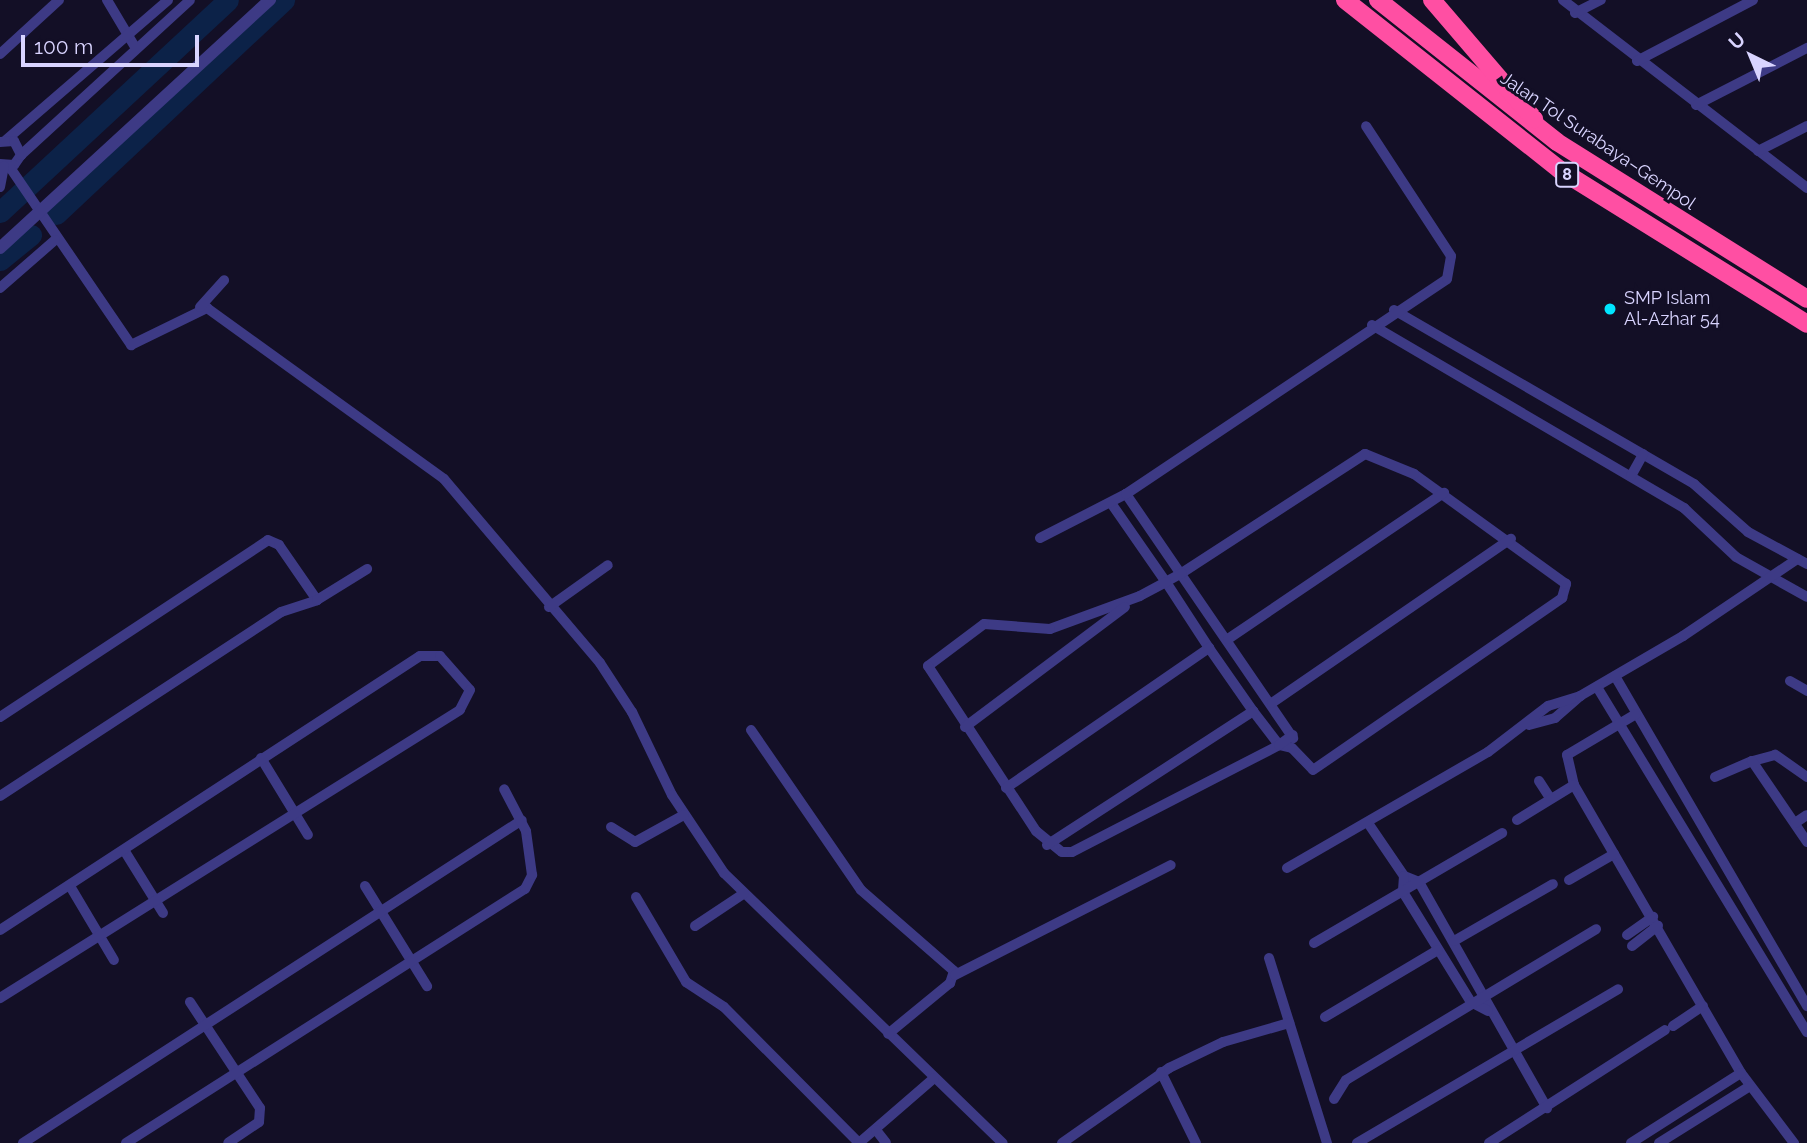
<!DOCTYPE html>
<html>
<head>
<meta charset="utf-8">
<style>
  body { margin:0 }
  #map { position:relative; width:1807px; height:1143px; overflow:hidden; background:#130f26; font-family:Raleway,sans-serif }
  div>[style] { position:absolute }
  .river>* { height:21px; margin:-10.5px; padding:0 10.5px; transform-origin:10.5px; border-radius:10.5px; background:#0c2248 }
  .minor>* { height:10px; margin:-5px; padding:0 5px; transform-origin:5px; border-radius:5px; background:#3d3a85 }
  .tertiary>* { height:12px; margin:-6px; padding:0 6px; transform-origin:6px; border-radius:6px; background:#3d3a85 }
  .motorway>* { height:18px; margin:-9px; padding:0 9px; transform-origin:9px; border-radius:9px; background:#ff4fa3 }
  .dots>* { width:19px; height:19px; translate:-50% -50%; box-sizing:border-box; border:4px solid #130f26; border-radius:50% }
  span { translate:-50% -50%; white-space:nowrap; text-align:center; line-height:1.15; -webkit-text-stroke:6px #130f26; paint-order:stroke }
  .shield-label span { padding:2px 5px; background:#130f26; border:2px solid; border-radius:5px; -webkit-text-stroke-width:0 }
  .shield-label { font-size:16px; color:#d9d4ff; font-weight:700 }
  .street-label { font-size:18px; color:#d9d4ff }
  .poi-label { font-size:18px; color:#d9d4ff }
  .left { translate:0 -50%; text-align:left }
  .north { position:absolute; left:1716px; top:21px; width:70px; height:70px; -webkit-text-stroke:5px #130f26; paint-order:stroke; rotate:317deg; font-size:19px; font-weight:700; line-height:28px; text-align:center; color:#d9d4ff }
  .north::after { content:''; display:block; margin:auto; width:24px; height:32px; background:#d9d4ff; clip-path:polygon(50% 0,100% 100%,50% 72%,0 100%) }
  .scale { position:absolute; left:21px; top:35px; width:178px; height:32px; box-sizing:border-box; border:4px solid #d9d4ff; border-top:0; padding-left:9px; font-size:21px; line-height:24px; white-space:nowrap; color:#d9d4ff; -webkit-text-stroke:5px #130f26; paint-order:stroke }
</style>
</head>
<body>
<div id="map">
  <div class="river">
    <i style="left:0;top:212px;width:311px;rotate:-42.9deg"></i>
    <i style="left:56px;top:214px;width:313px;rotate:-43.2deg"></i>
    <i style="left:0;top:260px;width:40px;rotate:-39deg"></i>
  </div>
  <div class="minor">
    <i style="left:107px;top:0;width:55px;rotate:59.2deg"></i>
    <i style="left:1563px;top:0;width:308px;rotate:37.6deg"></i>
    <i style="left:1575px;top:13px;width:29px;rotate:-27deg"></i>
    <i style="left:0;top:54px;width:80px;rotate:-42.5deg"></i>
    <i style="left:1637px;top:61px;width:131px;rotate:-27.7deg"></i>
    <i style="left:1696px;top:105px;width:125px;rotate:-27.2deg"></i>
    <i style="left:6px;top:140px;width:214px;rotate:-40.8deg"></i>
    <i style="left:0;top:142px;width:14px;rotate:-4deg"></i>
    <i style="left:14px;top:141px;width:16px;rotate:63deg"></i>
    <i style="left:21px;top:155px;width:12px;rotate:125deg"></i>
    <i style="left:14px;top:165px;width:14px;rotate:-176deg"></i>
    <i style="left:1758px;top:151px;width:55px;rotate:-27deg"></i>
    <i style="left:21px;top:155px;width:229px;rotate:-42.5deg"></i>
    <i style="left:9px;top:166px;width:217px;rotate:55.7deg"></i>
    <i style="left:131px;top:345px;width:85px;rotate:-26deg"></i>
    <i style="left:207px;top:308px;width:292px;rotate:35.8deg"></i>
    <i style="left:444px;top:479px;width:241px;rotate:49.7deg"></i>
    <i style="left:600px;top:663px;width:59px;rotate:56.9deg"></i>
    <i style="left:632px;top:712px;width:92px;rotate:64.3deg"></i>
    <i style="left:672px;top:795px;width:94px;rotate:56.3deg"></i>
    <i style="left:724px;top:873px;width:388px;rotate:44.1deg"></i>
    <i style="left:0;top:187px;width:21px;rotate:-79deg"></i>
    <i style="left:0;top:288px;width:73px;rotate:-41.1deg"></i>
    <i style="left:200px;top:307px;width:36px;rotate:-48deg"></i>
    <i style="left:1394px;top:310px;width:347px;rotate:30.1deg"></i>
    <i style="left:1694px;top:484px;width:72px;rotate:41.6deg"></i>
    <i style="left:1748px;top:532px;width:67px;rotate:28.5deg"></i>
    <i style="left:1372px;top:325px;width:362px;rotate:30.4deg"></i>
    <i style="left:1684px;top:508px;width:71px;rotate:43.3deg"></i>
    <i style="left:1736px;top:557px;width:81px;rotate:29.4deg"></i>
    <i style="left:1631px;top:476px;width:25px;rotate:-61deg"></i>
    <i style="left:1126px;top:494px;width:296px;rotate:55.6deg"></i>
    <i style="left:1111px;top:503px;width:96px;rotate:55.2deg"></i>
    <i style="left:1166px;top:582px;width:79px;rotate:56.9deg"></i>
    <i style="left:1209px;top:648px;width:77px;rotate:55.1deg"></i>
    <i style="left:1253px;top:711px;width:43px;rotate:52.6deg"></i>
    <i style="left:1279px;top:745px;width:13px;rotate:13deg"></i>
    <i style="left:1292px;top:748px;width:30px;rotate:46deg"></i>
    <i style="left:1313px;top:770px;width:303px;rotate:-34.6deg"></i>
    <i style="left:1562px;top:598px;width:15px;rotate:-74deg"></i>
    <i style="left:1566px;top:584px;width:188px;rotate:-144.1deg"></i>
    <i style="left:1414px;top:474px;width:53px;rotate:-157.8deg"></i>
    <i style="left:1365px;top:454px;width:218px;rotate:147deg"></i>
    <i style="left:1182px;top:573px;width:18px;rotate:151deg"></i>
    <i style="left:1166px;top:582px;width:30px;rotate:152deg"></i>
    <i style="left:1140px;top:596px;width:96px;rotate:159.9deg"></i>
    <i style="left:1050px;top:629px;width:66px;rotate:-175.7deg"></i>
    <i style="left:984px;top:624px;width:70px;rotate:143.1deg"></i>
    <i style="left:928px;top:666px;width:197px;rotate:56.8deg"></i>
    <i style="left:1036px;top:831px;width:33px;rotate:39deg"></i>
    <i style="left:1062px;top:852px;width:10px"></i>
    <i style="left:1072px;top:852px;width:233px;rotate:-27.3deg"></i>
    <i style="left:1279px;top:745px;width:17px;rotate:-36deg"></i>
    <i style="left:1040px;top:538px;width:97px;rotate:-27.1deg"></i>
    <i style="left:1126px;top:494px;width:386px;rotate:-33.8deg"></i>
    <i style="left:1447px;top:279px;width:23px;rotate:-80deg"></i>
    <i style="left:1451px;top:256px;width:155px;rotate:-123.2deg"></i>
    <i style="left:549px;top:607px;width:72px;rotate:-35.4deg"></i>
    <i style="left:1228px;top:639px;width:261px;rotate:-34.1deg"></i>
    <i style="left:1615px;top:676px;width:382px;rotate:59.8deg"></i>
    <i style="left:1790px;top:681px;width:20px;rotate:30deg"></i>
    <i style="left:1597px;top:687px;width:404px;rotate:58.7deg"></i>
    <i style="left:1272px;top:703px;width:290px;rotate:-34.5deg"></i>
    <i style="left:0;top:717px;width:321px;rotate:-33.4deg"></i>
    <i style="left:268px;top:540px;width:12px;rotate:24deg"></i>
    <i style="left:279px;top:545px;width:67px;rotate:55.4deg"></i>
    <i style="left:1529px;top:725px;width:27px;rotate:-15deg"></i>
    <i style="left:1555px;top:718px;width:33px;rotate:-41deg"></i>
    <i style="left:965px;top:727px;width:200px;rotate:-36.9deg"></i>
    <i style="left:751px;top:730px;width:194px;rotate:55.5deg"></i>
    <i style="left:861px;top:890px;width:123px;rotate:41.1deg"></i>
    <i style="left:954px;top:971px;width:13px;rotate:108deg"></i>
    <i style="left:950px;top:983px;width:80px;rotate:140.6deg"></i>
    <i style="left:261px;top:758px;width:90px;rotate:58.6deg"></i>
    <i style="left:1715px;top:777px;width:40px;rotate:-23.4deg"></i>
    <i style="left:1807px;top:777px;width:39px;rotate:-145deg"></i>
    <i style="left:1775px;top:755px;width:24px;rotate:165deg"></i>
    <i style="left:1752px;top:761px;width:98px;rotate:55.8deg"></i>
    <i style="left:1539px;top:781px;width:20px;rotate:57deg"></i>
    <i style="left:1574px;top:785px;width:31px;rotate:-103deg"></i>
    <i style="left:1567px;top:755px;width:80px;rotate:-30.7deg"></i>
    <i style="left:1006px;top:788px;width:247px;rotate:-34.6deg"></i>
    <i style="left:0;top:796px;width:336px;rotate:-33.2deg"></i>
    <i style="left:281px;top:612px;width:38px;rotate:-18deg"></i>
    <i style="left:317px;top:600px;width:59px;rotate:-31.8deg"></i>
    <i style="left:1517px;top:820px;width:67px;rotate:-31.6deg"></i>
    <i style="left:1574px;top:785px;width:333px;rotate:59.9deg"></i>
    <i style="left:1741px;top:1073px;width:88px;rotate:52.9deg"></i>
    <i style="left:1368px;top:823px;width:64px;rotate:55.8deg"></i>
    <i style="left:1404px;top:876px;width:16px;rotate:22deg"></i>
    <i style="left:1419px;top:882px;width:260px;rotate:60.5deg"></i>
    <i style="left:1795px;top:823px;width:14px;rotate:-34deg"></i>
    <i style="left:611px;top:827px;width:28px;rotate:32deg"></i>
    <i style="left:635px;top:842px;width:56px;rotate:-28.9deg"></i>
    <i style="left:1047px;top:845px;width:246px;rotate:-33deg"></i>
    <i style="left:124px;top:850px;width:74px;rotate:58.2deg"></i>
    <i style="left:1287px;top:868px;width:232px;rotate:-30deg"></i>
    <i style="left:1488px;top:752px;width:76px;rotate:-37.5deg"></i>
    <i style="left:1548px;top:706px;width:34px;rotate:-17deg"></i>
    <i style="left:1580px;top:696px;width:119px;rotate:-30.2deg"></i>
    <i style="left:1683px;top:636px;width:138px;rotate:-34deg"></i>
    <i style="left:1404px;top:876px;width:16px;rotate:94deg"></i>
    <i style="left:1403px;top:892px;width:129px;rotate:58.3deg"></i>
    <i style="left:1471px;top:1002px;width:19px;rotate:28deg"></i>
    <i style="left:1569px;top:880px;width:52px;rotate:-30deg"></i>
    <i style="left:70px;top:886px;width:86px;rotate:59.3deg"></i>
    <i style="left:365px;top:886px;width:118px;rotate:58.2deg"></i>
    <i style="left:636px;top:897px;width:99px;rotate:59.5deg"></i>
    <i style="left:686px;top:982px;width:45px;rotate:33.3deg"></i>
    <i style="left:724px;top:1007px;width:192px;rotate:45.2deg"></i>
    <i style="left:859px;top:1143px;width:99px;rotate:-40.9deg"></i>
    <i style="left:695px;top:926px;width:58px;rotate:-33.7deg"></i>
    <i style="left:0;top:930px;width:501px;rotate:-33.12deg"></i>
    <i style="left:420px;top:656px;width:20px"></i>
    <i style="left:440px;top:656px;width:45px;rotate:48.6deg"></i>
    <i style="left:470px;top:690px;width:22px;rotate:117deg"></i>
    <i style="left:460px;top:710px;width:543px;rotate:147.95deg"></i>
    <i style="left:1627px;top:935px;width:32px;rotate:-35deg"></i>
    <i style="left:1454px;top:941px;width:114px;rotate:-29.9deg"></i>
    <i style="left:1314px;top:943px;width:218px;rotate:-30.3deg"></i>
    <i style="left:1632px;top:946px;width:33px;rotate:-38deg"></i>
    <i style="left:1269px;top:958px;width:194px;rotate:72.6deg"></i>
    <i style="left:955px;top:975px;width:242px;rotate:-27deg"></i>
    <i style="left:190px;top:1002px;width:127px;rotate:56.6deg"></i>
    <i style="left:260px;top:1108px;width:14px;rotate:94deg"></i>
    <i style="left:259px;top:1122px;width:37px;rotate:146deg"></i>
    <i style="left:1325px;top:1017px;width:131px;rotate:-30.7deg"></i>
    <i style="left:1673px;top:1026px;width:36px;rotate:-34deg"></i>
    <i style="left:1161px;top:1072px;width:79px;rotate:63.8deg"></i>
    <i style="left:1334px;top:1099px;width:22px;rotate:-58deg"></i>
    <i style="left:1346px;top:1080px;width:292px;rotate:-31.1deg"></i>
    <i style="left:876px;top:1130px;width:16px;rotate:52deg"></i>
    <i style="left:23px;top:1143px;width:594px;rotate:-32.91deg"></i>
    <i style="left:126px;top:1143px;width:473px;rotate:-32.5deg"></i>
    <i style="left:525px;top:889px;width:16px;rotate:-63deg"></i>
    <i style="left:532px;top:875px;width:44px;rotate:-97.8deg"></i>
    <i style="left:526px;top:831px;width:47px;rotate:-117.6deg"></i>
    <i style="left:1062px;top:1143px;width:131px;rotate:-35deg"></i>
    <i style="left:1169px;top:1068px;width:60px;rotate:-25.7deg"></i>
    <i style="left:1223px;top:1042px;width:69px;rotate:-16.1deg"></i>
    <i style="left:1357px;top:1143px;width:303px;rotate:-30.5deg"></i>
    <i style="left:1489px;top:1143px;width:209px;rotate:-32.7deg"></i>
    <i style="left:1631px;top:1143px;width:130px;rotate:-32.5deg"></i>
    <i style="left:1659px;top:1143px;width:107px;rotate:-32.1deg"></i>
  </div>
  <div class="tertiary">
    <i style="left:0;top:248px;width:367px;rotate:-42.6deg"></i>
  </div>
  <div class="motorway">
    <i style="left:1345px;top:0;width:274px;rotate:38.3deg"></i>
    <i style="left:1560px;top:170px;width:291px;rotate:31.9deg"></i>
    <i style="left:1378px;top:0;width:228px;rotate:38.4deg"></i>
    <i style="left:1557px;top:142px;width:295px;rotate:32.1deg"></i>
    <i style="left:1432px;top:0;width:157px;rotate:49.4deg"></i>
  </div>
  <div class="dots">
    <i style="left:1610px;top:309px;background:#00e5ff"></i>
  </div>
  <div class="shield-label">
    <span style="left:1567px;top:175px">8</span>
  </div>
  <div class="street-label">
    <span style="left:1598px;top:141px;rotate:34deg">Jalan Tol Surabaya–Gempol</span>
  </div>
  <div class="poi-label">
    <span class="left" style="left:1624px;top:309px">SMP Islam<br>Al-Azhar 54</span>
  </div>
  <div class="north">U</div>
  <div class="scale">100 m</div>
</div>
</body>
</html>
